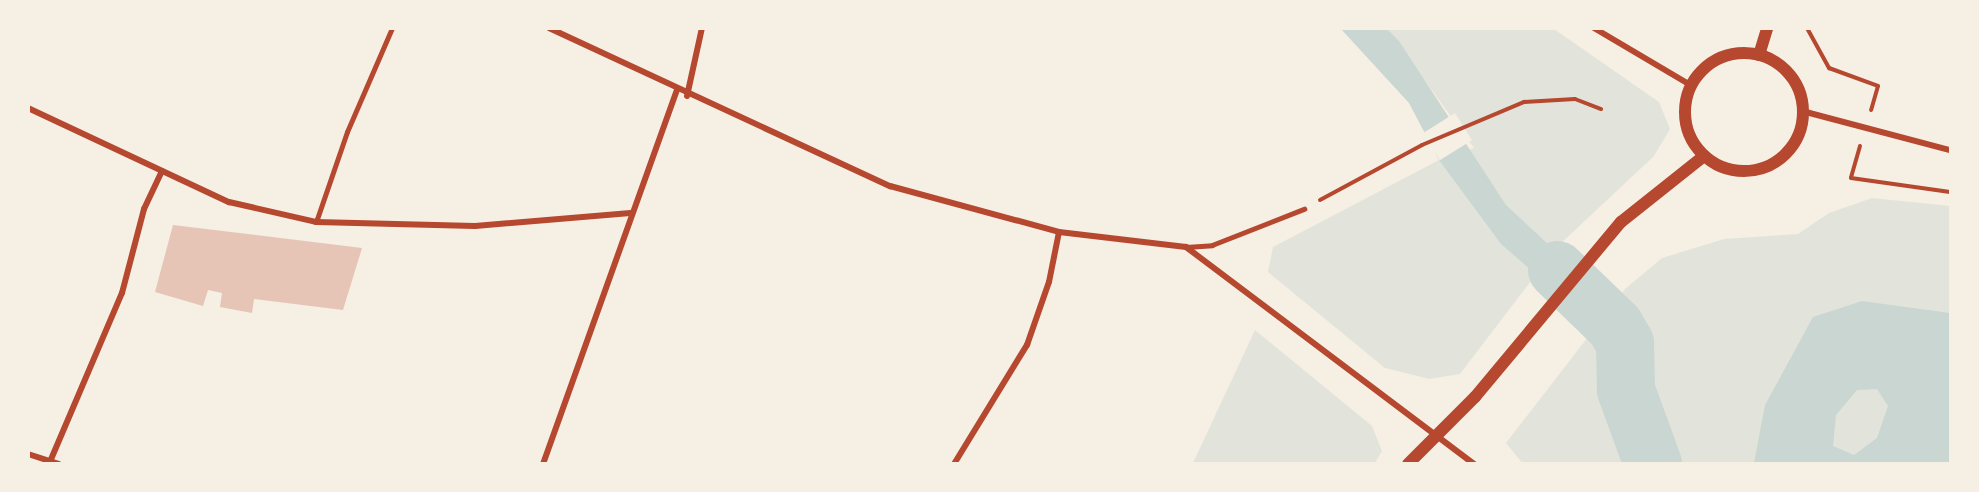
<!DOCTYPE html>
<html>
<head>
<meta charset="utf-8">
<style>
  body { margin:0 }
  #map { position:relative; width:1979px; height:492px; overflow:hidden; background:#f6efe4; font-family:"Asap Condensed",sans-serif }
  div>[style] { position:absolute }
  .green>* { inset:0; background:#e2e4dc }
  .water>* { inset:0; background:#c9d6d2 }
  .pier>* { inset:0; background:#f6efe4; transform-origin:0 0 }
  .river>* { height:58px; margin:-29px; padding:0 29px; transform-origin:29px; border-radius:29px; background:#c9d6d2 }
  .building>* { inset:0; background:#e6c5b7 }
  .path>* { height:4px; margin:-2px; padding:0 2px; transform-origin:2px; border-radius:2px; background:#b5482f }
  .service>* { height:4.5px; margin:-2.25px; padding:0 2.25px; transform-origin:2.25px; border-radius:2.25px; background:#b5482f }
  .minor>* { height:6px; margin:-3px; padding:0 3px; transform-origin:3px; border-radius:3px; background:#b5482f }
  .secondary>* { height:12px; margin:-6px; padding:0 6px; transform-origin:6px; border-radius:6px; background:#b5482f }
  .secondary>.ring { margin:-6px; padding:0; box-sizing:content-box; background:none; border:12px solid #b5482f; border-radius:50% }
  span { translate:-50% -50%; white-space:nowrap; text-align:center; line-height:1.15; -webkit-text-stroke:5px #f6efe4; paint-order:stroke }
  .frame { position:absolute; inset:0; border:30px solid #f6efe4; pointer-events:none }
</style>
</head>
<body>
<div id="map">
  <div class="green">
    <i style="clip-path:polygon(1387px 29px,1554px 29px,1659px 102px,1670px 129px,1654px 156px,1557px 247px,1460px 374px,1429px 379px,1385px 368px,1268px 272px,1273px 247px,1439px 160px,1474px 148px)"></i>
    <i style="clip-path:polygon(1872px 198px,1950px 206px,1950px 463px,1523px 464px,1506px 443px,1625px 289px,1662px 258px,1724px 239px,1798px 234px,1829px 213px)"></i>
    <i style="clip-path:polygon(1255px 330px,1372px 426px,1382px 451px,1375px 463px,1193px 463px)"></i>
  </div>
  <div class="water">
    <i style="clip-path:polygon(1341px 29px,1387px 29px,1399px 41px,1506px 205px,1607px 299px,1615px 326px,1578px 311px,1501px 244px,1439px 160px,1409px 103px)"></i>
    <i style="clip-path:polygon(evenodd,1862px 301px,1950px 313px,1950px 463px,1754px 463px,1765px 405px,1813px 317px,1862px 301px,1877px 389px,1888px 406px,1877px 438px,1854px 455px,1833px 446px,1836px 415px,1857px 390px,1877px 389px)"></i>
  </div>
  <div class="pier">
    <i style="left:1455px;top:113px;width:32px;height:38px;rotate:58deg"></i>
    <i style="clip-path:polygon(1563px 250px,1609px 297px,1596px 321px,1576px 313px,1541px 280px)"></i>
  </div>
  <div class="river">
    <i style="left:1557px;top:270px;width:81px;rotate:44deg"></i>
    <i style="left:1615px;top:326px;width:20px;rotate:60deg"></i>
    <i style="left:1625px;top:343px;width:47px;rotate:88.8deg"></i>
    <i style="left:1626px;top:390px;width:79px;rotate:70deg"></i>
  </div>
  <div class="building">
    <i style="clip-path:polygon(173px 225px,362px 248px,343px 310px,254px 299px,252px 313px,220px 307px,222px 293px,208px 290px,203px 306px,155px 292px)"></i>
  </div>
  <div class="path">
    <i style="left:1807px;top:28px;width:46px;rotate:61.2deg"></i>
    <i style="left:1829px;top:68px;width:52px;rotate:20.2deg"></i>
    <i style="left:1878px;top:86px;width:25px;rotate:106deg"></i>
    <i style="left:1860px;top:146px;width:33px;rotate:106deg"></i>
    <i style="left:1851px;top:178px;width:100px;rotate:8deg"></i>
    <i style="left:1320px;top:200px;width:116px;rotate:-28.3deg"></i>
    <i style="left:1422px;top:145px;width:111px;rotate:-22.9deg"></i>
    <i style="left:1524px;top:102px;width:51px;rotate:-3.4deg"></i>
    <i style="left:1575px;top:99px;width:28px;rotate:21deg"></i>
  </div>
  <div class="service">
    <i style="left:316px;top:222px;width:95px;rotate:-71deg"></i>
    <i style="left:347px;top:132px;width:113px;rotate:-66.6deg"></i>
    <i style="left:1186px;top:247px;width:26px;rotate:-4deg"></i>
    <i style="left:1212px;top:245px;width:99px;rotate:-21.4deg"></i>
  </div>
  <div class="minor">
    <i style="left:549px;top:28px;width:376px;rotate:24.9deg"></i>
    <i style="left:890px;top:186px;width:175px;rotate:15.2deg"></i>
    <i style="left:1059px;top:232px;width:128px;rotate:6.7deg"></i>
    <i style="left:1186px;top:247px;width:361px;rotate:37deg"></i>
    <i style="left:1594px;top:28px;width:114px;rotate:30.6deg"></i>
    <i style="left:687px;top:96px;width:70px;rotate:-77.6deg"></i>
    <i style="left:28px;top:108px;width:222px;rotate:25.1deg"></i>
    <i style="left:229px;top:202px;width:89px;rotate:12.9deg"></i>
    <i style="left:316px;top:222px;width:159px;rotate:1.4deg"></i>
    <i style="left:475px;top:226px;width:156px;rotate:-4.8deg"></i>
    <i style="left:1802px;top:111px;width:153px;rotate:14.8deg"></i>
    <i style="left:28px;top:454px;width:32px;rotate:18deg"></i>
    <i style="left:49px;top:464px;width:186px;rotate:-66.9deg"></i>
    <i style="left:122px;top:293px;width:87px;rotate:-75.3deg"></i>
    <i style="left:144px;top:209px;width:42px;rotate:-64.7deg"></i>
    <i style="left:543px;top:464px;width:397px;rotate:-70.3deg"></i>
    <i style="left:954px;top:464px;width:140px;rotate:-58.5deg"></i>
    <i style="left:1027px;top:345px;width:67px;rotate:-70.8deg"></i>
    <i style="left:1049px;top:282px;width:51px;rotate:-78.7deg"></i>
  </div>
  <div class="secondary">
    <i class="ring" style="left:1685px;top:53px;width:106px;height:106px"></i>
    <i style="left:1759px;top:55px;width:28px;rotate:-73deg"></i>
    <i style="left:1408px;top:464px;width:95px;rotate:-45deg"></i>
    <i style="left:1475px;top:397px;width:228px;rotate:-50.2deg"></i>
    <i style="left:1621px;top:222px;width:106px;rotate:-38.5deg"></i>
  </div>
  <div class="frame"></div>
</div>
</body>
</html>
